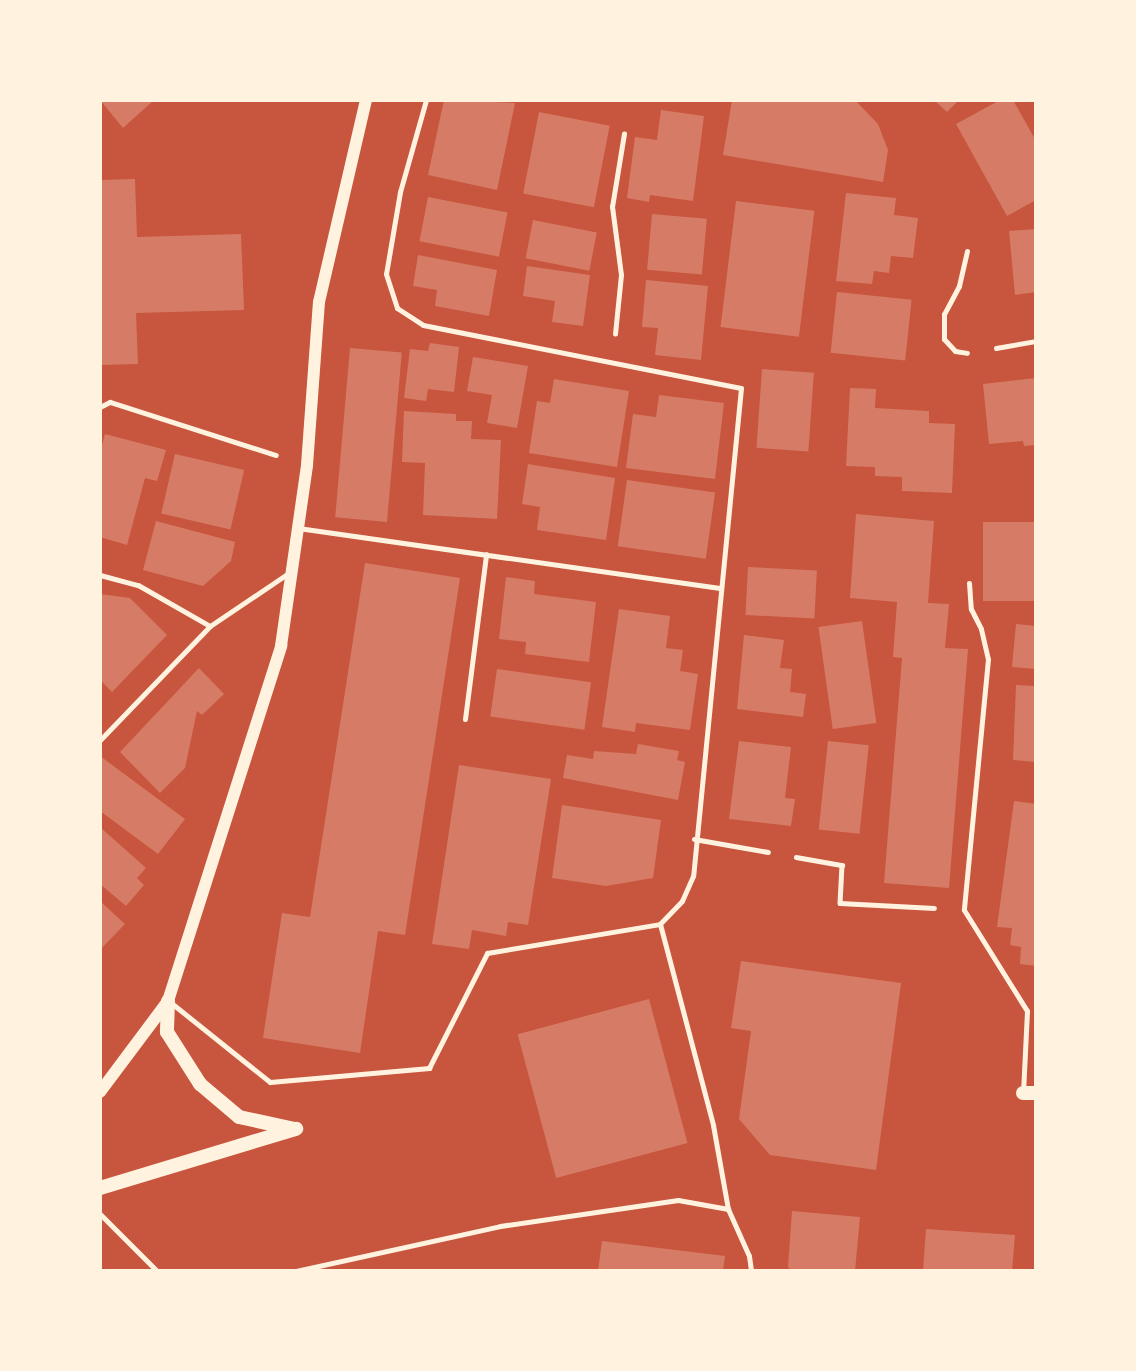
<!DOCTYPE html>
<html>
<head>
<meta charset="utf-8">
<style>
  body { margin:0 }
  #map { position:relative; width:1136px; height:1371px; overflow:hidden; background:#c8553d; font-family:Inter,sans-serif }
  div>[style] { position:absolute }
  .building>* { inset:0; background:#d67c66; transform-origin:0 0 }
  .path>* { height:4.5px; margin:-2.25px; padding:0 2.25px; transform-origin:2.25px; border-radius:2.25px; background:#fff3e0 }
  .service>* { height:5px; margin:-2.5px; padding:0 2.5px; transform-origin:2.5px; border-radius:2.5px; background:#fff3e0 }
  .tertiary>* { height:12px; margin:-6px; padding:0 6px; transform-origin:6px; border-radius:6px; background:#fff3e0 }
  .secondary>* { height:14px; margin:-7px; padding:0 7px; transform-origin:7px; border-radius:7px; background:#fff3e0 }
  span { translate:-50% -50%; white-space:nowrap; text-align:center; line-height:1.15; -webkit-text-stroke:5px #fff3e0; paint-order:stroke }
  .frame { position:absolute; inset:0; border:102px solid #fff3e0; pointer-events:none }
</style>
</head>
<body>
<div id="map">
  <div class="building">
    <i style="clip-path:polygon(100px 100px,154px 100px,123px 128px)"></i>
    <i style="clip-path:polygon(444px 100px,515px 103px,497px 190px,428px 175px)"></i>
    <i style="clip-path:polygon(732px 100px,855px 100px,878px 124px,888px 150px,883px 182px,723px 155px)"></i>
    <i style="clip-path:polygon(934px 100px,959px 100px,947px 112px)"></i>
    <i style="clip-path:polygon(1000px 100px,1013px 100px,1036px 141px,1036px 200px,1007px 216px,956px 124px)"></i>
    <i style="clip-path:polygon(661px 110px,704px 116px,693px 201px,650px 195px,649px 202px,627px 198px,635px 137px,657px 140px)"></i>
    <i style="left:539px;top:112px;width:72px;height:83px;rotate:11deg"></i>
    <i style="clip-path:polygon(135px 179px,137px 237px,241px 234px,244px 310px,136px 313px,138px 364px,100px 365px,100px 180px)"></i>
    <i style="clip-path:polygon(846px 193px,896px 198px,894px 215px,918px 218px,913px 258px,891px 256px,889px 273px,874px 271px,872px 284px,836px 281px)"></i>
    <i style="left:428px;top:197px;width:81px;height:45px;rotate:11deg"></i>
    <i style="left:736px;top:201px;width:79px;height:127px;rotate:7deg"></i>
    <i style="left:652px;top:214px;width:55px;height:56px;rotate:5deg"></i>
    <i style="left:533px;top:220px;width:65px;height:39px;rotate:11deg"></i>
    <i style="clip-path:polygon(1036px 229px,1036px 292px,1015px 295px,1009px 231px)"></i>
    <i style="clip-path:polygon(418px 255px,497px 270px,489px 316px,435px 306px,437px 290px,413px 286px)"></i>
    <i style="clip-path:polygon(527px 266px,590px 275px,583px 326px,552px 322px,555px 301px,523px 296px)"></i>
    <i style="clip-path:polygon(646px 280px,708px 286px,701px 360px,655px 355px,658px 328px,642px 327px)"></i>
    <i style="left:837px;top:292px;width:75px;height:61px;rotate:6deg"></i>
    <i style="clip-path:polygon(430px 343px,459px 347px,454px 392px,428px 389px,426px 401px,404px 398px,410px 349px,428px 351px)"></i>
    <i style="left:350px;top:348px;width:52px;height:170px;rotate:5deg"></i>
    <i style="clip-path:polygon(473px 357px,528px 366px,517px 428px,487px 423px,492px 395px,467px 391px)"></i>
    <i style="left:762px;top:369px;width:52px;height:79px;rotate:4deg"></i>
    <i style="clip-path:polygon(1036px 378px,1036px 445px,1024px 446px,1023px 441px,989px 444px,983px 384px)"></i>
    <i style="clip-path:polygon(554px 379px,629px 391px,617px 467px,529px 453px,537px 401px,550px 403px)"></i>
    <i style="clip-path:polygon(850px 388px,876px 389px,875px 408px,929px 411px,929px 423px,955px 424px,952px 493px,902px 491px,902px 477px,875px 476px,875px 467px,846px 466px)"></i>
    <i style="clip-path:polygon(659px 395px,724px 403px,715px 479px,626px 468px,633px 414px,656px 417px)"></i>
    <i style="clip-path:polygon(404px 411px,456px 414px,456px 421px,472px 421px,471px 439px,501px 440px,497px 519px,423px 515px,425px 463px,402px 462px)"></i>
    <i style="clip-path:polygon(105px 434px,166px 450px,157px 481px,145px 478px,127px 545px,100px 537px,100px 452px)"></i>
    <i style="left:175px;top:454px;width:71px;height:61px;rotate:13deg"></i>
    <i style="clip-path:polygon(528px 464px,615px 478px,606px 540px,537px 530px,540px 507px,522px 504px)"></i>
    <i style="left:627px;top:480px;width:89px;height:67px;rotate:8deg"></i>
    <i style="clip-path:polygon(856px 514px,934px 521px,928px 603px,949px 604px,945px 648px,968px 649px,949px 888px,884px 883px,902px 658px,893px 657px,897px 602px,850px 598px)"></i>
    <i style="clip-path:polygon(156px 521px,235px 542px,231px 561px,203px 586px,143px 570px)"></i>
    <i style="left:1036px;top:522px;width:79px;height:53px;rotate:90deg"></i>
    <i style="clip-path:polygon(365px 563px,460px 578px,405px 935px,378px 931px,360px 1053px,263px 1038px,282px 913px,310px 917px)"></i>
    <i style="left:748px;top:567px;width:69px;height:48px;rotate:3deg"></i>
    <i style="clip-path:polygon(506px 577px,535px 581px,534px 594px,596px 602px,589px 662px,525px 654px,526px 642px,499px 639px)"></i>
    <i style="clip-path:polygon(100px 594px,130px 598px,167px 635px,112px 692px,100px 680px)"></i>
    <i style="clip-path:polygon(619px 609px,670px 616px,666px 648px,683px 650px,680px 671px,698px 674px,690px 730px,636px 723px,635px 732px,602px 727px)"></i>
    <i style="left:862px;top:621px;width:103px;height:44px;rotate:82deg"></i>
    <i style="clip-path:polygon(1016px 624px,1036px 626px,1036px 669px,1012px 667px)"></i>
    <i style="clip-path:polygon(744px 635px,784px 640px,780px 668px,792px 669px,790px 692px,806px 694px,803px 717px,737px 709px)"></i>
    <i style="clip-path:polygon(199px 668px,224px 694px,202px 715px,197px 711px,185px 768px,160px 793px,120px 752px)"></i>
    <i style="left:497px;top:669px;width:95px;height:48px;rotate:8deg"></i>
    <i style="clip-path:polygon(1016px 685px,1036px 686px,1036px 762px,1013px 760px)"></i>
    <i style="clip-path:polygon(739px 741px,791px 747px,785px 798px,795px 799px,791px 826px,729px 819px)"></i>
    <i style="left:828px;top:741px;width:41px;height:89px;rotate:6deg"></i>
    <i style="clip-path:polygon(638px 744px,679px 751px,677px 760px,685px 762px,678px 800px,563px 778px,567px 755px,593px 759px,594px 751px,636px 754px)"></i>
    <i style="clip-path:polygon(100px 756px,185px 819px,158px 854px,100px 811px)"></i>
    <i style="clip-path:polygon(459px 765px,551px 779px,528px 925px,508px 922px,506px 936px,472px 930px,469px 949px,432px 944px)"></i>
    <i style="clip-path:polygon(1014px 801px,1036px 804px,1036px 966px,1020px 964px,1021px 947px,1010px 945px,1012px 928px,997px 927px)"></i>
    <i style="clip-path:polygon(562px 805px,661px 820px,653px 878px,606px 886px,552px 878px)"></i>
    <i style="clip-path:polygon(100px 827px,146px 868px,137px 878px,144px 885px,126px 906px,100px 884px)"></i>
    <i style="clip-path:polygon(100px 901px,125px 924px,100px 950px)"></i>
    <i style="clip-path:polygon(741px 961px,901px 983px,876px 1170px,770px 1155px,739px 1119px,751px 1031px,731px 1028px)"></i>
    <i style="left:649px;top:999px;width:149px;height:136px;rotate:75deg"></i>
    <i style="clip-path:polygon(792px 1211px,860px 1217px,855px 1271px,792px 1271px,788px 1267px)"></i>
    <i style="clip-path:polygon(926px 1229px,1015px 1235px,1012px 1271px,923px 1271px)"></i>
    <i style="clip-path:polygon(602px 1241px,725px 1256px,723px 1271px,598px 1271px)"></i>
  </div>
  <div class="path">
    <i style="left:615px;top:334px;width:59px;rotate:-84.2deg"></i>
    <i style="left:621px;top:275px;width:69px;rotate:-97.5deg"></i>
    <i style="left:612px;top:207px;width:74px;rotate:-80.7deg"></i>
    <i style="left:996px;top:348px;width:41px;rotate:-9.9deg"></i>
    <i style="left:100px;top:407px;width:11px;rotate:-27deg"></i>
    <i style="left:110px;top:402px;width:174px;rotate:17.7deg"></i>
    <i style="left:796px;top:857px;width:47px;rotate:9.9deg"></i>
    <i style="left:842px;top:865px;width:38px;rotate:93deg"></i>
    <i style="left:840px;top:903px;width:94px;rotate:3deg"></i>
  </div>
  <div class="service">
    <i style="left:426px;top:100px;width:96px;rotate:105.8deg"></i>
    <i style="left:400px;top:192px;width:83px;rotate:99.7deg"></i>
    <i style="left:386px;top:274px;width:36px;rotate:72deg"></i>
    <i style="left:397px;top:308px;width:31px;rotate:33deg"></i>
    <i style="left:423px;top:325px;width:324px;rotate:11.2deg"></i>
    <i style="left:741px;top:388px;width:490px;rotate:95.6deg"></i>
    <i style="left:693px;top:876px;width:27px;rotate:114deg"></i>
    <i style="left:682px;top:901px;width:32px;rotate:134deg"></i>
    <i style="left:967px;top:251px;width:36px;rotate:103deg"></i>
    <i style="left:959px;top:286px;width:32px;rotate:118deg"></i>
    <i style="left:944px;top:314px;width:25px;rotate:90deg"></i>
    <i style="left:944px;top:339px;width:16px;rotate:47deg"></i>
    <i style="left:955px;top:351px;width:12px;rotate:9deg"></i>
    <i style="left:298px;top:528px;width:426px;rotate:8.1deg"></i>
    <i style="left:100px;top:575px;width:39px;rotate:15deg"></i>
    <i style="left:138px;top:585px;width:83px;rotate:29.7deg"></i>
    <i style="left:969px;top:583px;width:26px;rotate:86deg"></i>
    <i style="left:971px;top:609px;width:22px;rotate:63deg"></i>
    <i style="left:981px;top:629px;width:31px;rotate:77deg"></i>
    <i style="left:988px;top:659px;width:252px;rotate:95.5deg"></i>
    <i style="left:964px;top:910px;width:119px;rotate:58deg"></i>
    <i style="left:1027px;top:1011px;width:82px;rotate:92.8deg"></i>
    <i style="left:465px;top:719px;width:166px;rotate:-82.7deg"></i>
    <i style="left:100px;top:740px;width:158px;rotate:-46deg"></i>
    <i style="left:210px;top:626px;width:97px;rotate:-34deg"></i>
    <i style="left:694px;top:839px;width:75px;rotate:10deg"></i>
    <i style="left:660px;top:924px;width:208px;rotate:75.2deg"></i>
    <i style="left:713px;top:1125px;width:85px;rotate:79.9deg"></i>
    <i style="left:170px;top:1002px;width:128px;rotate:38.7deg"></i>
    <i style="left:270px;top:1082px;width:160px;rotate:-5deg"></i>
    <i style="left:429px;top:1068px;width:129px;rotate:-63.2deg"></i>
    <i style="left:487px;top:953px;width:175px;rotate:-9.5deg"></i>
    <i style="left:100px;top:1214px;width:81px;rotate:45deg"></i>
    <i style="left:296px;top:1271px;width:209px;rotate:-12.4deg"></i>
    <i style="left:500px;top:1226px;width:180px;rotate:-8.3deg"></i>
    <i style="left:678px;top:1200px;width:51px;rotate:10.2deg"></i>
    <i style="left:728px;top:1209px;width:51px;rotate:65.9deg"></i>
    <i style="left:749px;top:1256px;width:15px;rotate:82deg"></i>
  </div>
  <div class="tertiary">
    <i style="left:100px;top:1092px;width:114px;rotate:-53.2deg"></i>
    <i style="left:168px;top:1001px;width:373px;rotate:-72.3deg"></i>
    <i style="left:281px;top:646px;width:183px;rotate:-81.8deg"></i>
    <i style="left:307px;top:465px;width:163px;rotate:-85.8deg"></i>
    <i style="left:319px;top:302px;width:207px;rotate:-76.9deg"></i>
  </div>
  <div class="secondary">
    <i style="left:168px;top:1001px;width:31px;rotate:92deg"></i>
    <i style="left:167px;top:1032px;width:62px;rotate:57.6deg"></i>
    <i style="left:200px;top:1084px;width:51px;rotate:40.2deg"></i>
    <i style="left:239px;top:1117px;width:56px;rotate:12.3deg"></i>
    <i style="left:1023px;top:1093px;width:13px"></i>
    <i style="left:100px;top:1188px;width:205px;rotate:-16.8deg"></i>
  </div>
  <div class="frame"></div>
</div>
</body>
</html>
